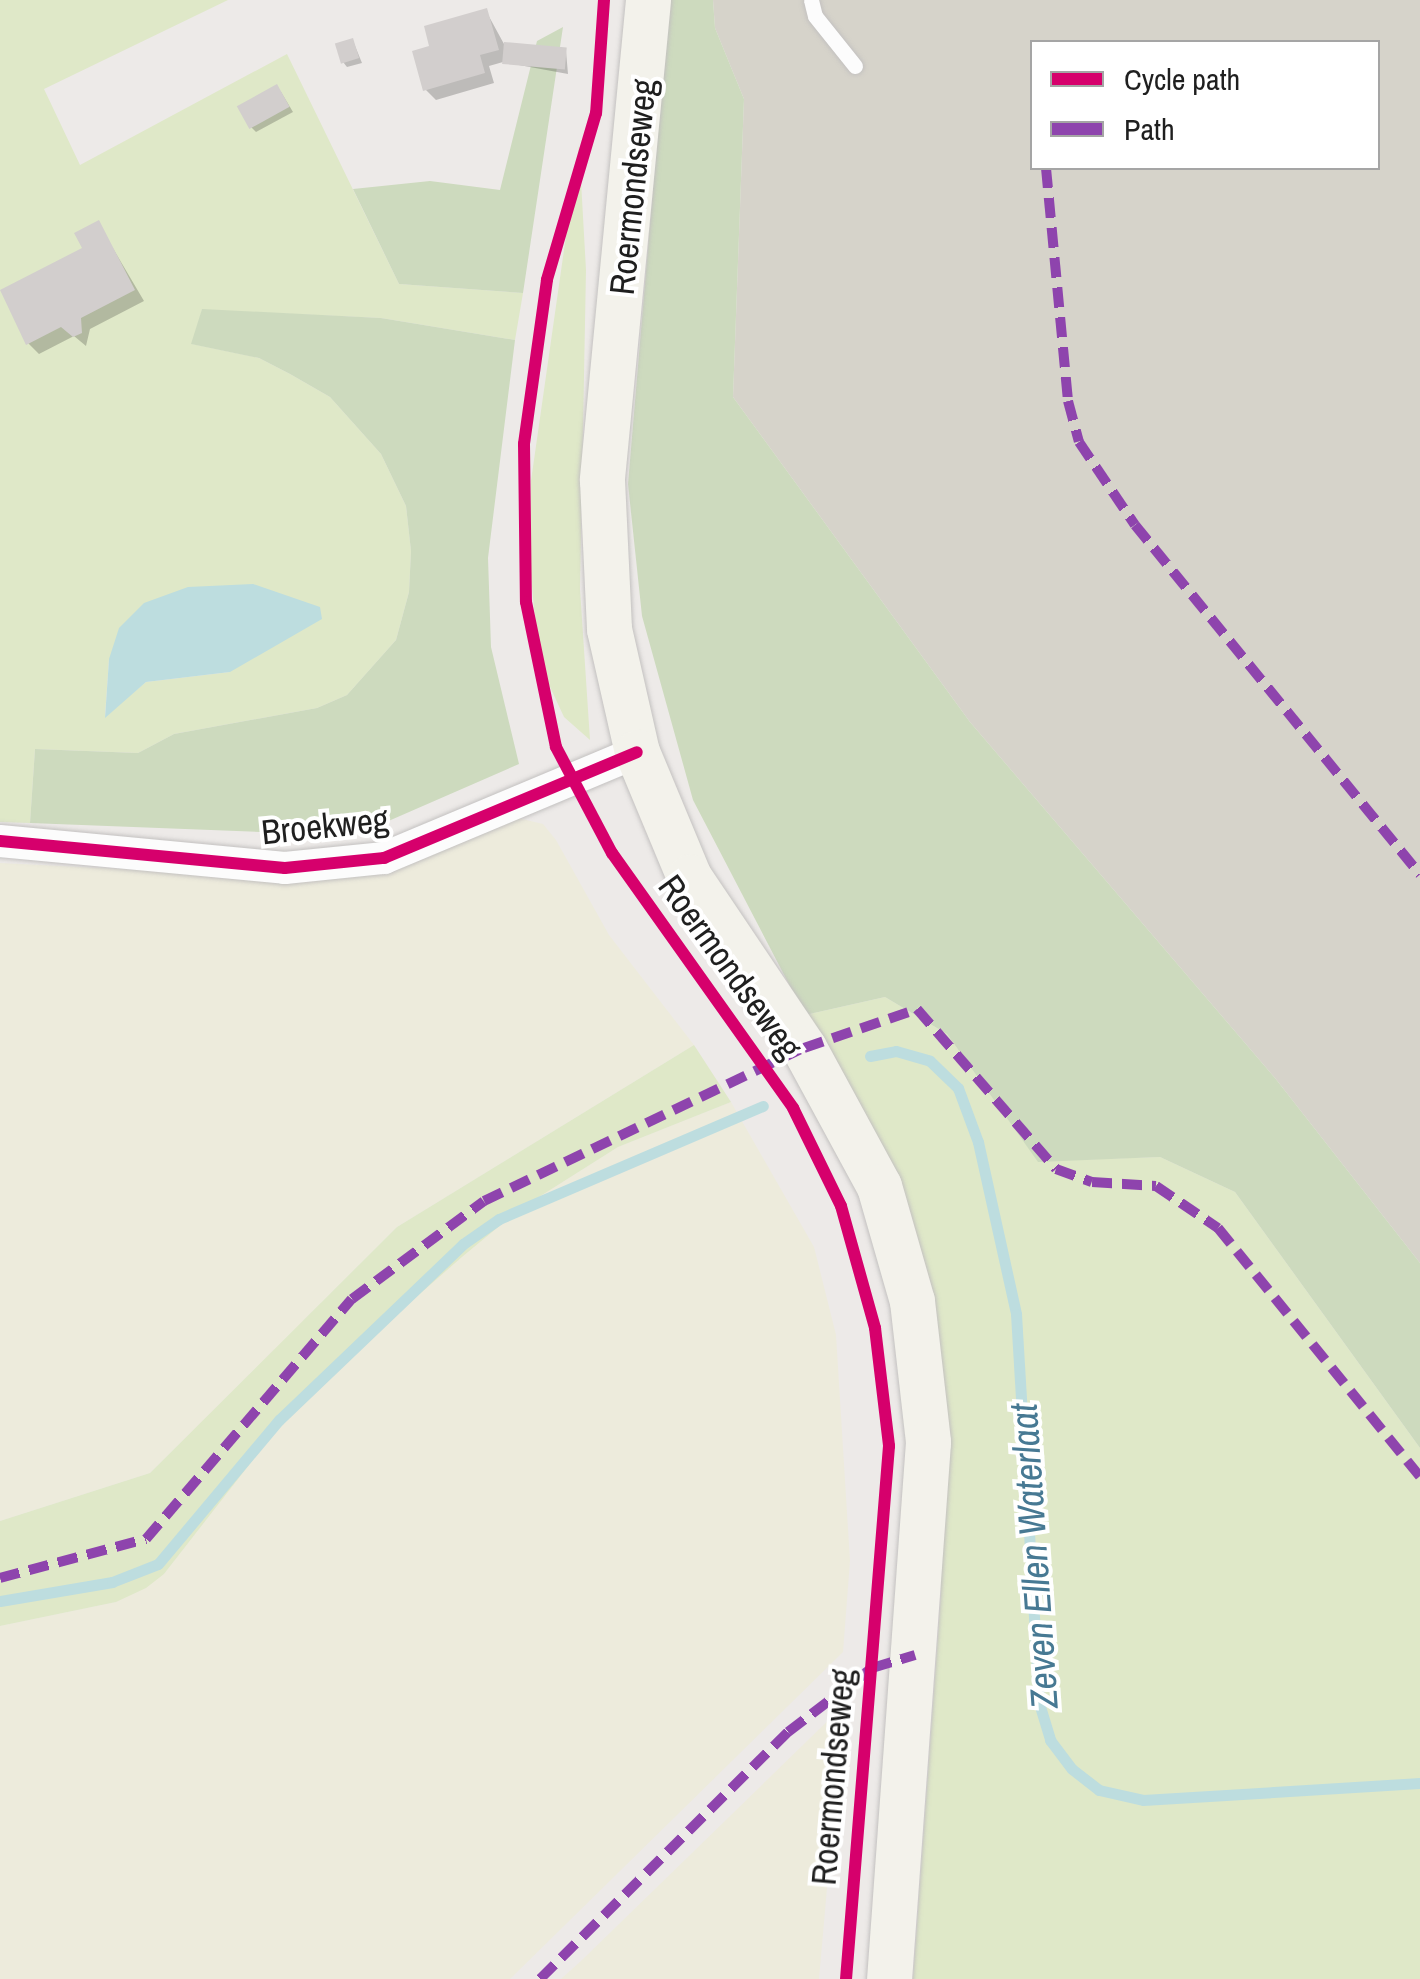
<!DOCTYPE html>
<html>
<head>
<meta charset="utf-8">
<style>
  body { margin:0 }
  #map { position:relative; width:1420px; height:1979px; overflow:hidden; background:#edeae8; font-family:"Archivo Narrow",sans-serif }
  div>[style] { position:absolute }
  .construction>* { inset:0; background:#d6d3ca }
  .farmland>* { inset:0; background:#edebdc }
  .grass>* { inset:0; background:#dfe8c8 }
  .forest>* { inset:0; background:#cddabe }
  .water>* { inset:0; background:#bddddf }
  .shadow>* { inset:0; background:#0003 }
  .stream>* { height:11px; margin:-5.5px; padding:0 5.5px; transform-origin:5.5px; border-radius:5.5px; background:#bddddf }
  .building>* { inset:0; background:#d2cecd; transform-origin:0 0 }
  .roads { filter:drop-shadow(0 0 2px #c3c1c0) drop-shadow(0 0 2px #c3c1c0) }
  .service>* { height:15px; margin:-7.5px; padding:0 7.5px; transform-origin:7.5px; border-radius:7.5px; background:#fcfcfc }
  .minor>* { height:32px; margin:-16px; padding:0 16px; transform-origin:16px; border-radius:16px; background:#fcfcfc }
  .secondary>* { height:45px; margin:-22.5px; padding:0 22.5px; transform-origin:22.5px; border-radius:22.5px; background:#f3f2eb }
  .quiet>* { height:10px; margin-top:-5px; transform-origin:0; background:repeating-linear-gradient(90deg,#8e44ad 0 20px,transparent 0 30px) }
  .cycleway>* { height:12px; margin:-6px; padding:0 6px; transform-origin:6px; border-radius:6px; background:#d6006c }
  span { translate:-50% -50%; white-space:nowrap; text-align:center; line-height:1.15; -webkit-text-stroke:8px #fff; paint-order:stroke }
  .street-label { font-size:35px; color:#1f1f1f }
  .water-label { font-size:38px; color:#477993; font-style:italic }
  .legend { position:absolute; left:1030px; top:40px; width:350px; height:130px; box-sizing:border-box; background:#fff; border:2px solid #a5a5a5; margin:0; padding:12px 18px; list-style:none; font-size:30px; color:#1f1f1f }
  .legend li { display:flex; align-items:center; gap:20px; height:50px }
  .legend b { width:50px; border:2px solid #a5a5a5 }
</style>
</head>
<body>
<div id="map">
  <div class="construction">
    <i style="clip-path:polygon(evenodd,713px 0,1420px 0,1420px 1263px,1275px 1078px,970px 722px,733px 397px,744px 99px,715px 28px,713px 0,1032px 42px,1378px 42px,1378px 168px,1032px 168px,1032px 42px)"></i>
  </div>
  <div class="farmland">
    <i style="clip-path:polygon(518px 818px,543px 824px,556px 840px,609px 935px,694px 1045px,397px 1227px,150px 1473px,0 1521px,0 863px,265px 876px)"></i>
    <i style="clip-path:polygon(731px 1102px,814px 1247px,836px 1335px,850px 1561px,843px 1652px,510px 1979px,0 1979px,0 1626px,116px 1602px,164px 1574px,302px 1397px,462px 1257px,520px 1209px,618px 1147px)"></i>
    <i style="clip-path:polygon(843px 1706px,819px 1979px,561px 1979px,581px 1961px)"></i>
  </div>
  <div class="grass">
    <i style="clip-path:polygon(evenodd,0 0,228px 0,44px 89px,80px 165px,287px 54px,399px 284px,523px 293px,515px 340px,381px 318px,202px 310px,192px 344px,259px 358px,290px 374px,330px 397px,381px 454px,406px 506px,411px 551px,409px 592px,396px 640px,347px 695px,317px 708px,174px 734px,138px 753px,35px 749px,30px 823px,0 822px,0 0,109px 659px,230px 672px,146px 682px,105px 716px,109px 659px)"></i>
    <i style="clip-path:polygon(579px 145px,586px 270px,580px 589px,590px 740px,564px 717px,539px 663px,530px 564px,531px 481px)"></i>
    <i style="clip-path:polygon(885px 997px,947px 1034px,1038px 1161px,1160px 1157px,1235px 1192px,1420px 1448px,1420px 1979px,913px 1979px,941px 1594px,935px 1417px,805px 1015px)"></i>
    <i style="clip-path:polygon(694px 1045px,731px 1102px,618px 1147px,520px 1209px,462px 1257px,302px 1397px,164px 1574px,146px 1588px,116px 1602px,0 1626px,0 1521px,150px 1473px,397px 1227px)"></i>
  </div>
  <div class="forest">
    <i style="clip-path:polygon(669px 0,713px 0,715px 28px,744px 99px,733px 397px,970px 722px,1275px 1078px,1420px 1263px,1420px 1448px,1235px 1192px,1160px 1157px,1038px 1162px,947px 1034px,885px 997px,805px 1015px,693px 800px,642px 616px,628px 484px)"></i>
    <i style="clip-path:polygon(563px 27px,523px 293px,399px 284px,353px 189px,430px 181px,500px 190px,537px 41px)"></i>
    <i style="clip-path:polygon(202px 309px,381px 318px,515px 340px,488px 558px,491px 647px,519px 764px,377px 826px,337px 835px,30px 823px,35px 749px,138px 753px,174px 734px,317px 708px,347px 695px,396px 640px,409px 592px,411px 551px,406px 506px,381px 454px,330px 397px,290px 374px,259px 358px,191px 344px)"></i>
  </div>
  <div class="water">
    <i style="clip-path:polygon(253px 584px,320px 607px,322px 619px,230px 672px,146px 682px,105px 718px,109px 659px,119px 628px,144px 603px,188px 587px)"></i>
  </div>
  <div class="shadow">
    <i style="clip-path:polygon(486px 11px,504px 44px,566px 51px,568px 74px,503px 62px,489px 66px,494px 83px,436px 100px,425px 89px,432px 47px)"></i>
    <i style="clip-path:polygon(353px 41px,362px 63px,347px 67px,343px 62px)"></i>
    <i style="clip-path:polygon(281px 92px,293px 112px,256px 132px,251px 127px)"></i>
    <i style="clip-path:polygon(98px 223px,144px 301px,90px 329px,86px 346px,74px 336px,39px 354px,28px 343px)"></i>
  </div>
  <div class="stream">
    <i style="left:870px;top:1056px;width:26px;rotate:-11deg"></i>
    <i style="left:896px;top:1051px;width:35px;rotate:16deg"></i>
    <i style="left:930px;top:1061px;width:39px;rotate:44deg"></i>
    <i style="left:958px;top:1088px;width:58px;rotate:69.7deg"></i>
    <i style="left:978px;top:1142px;width:176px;rotate:77.5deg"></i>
    <i style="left:1016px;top:1314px;width:390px;rotate:86.6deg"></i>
    <i style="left:1039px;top:1703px;width:39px;rotate:73deg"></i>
    <i style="left:1050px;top:1740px;width:36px;rotate:53deg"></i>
    <i style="left:1072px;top:1769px;width:34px;rotate:38deg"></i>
    <i style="left:1099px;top:1790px;width:45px;rotate:12.8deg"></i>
    <i style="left:1143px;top:1800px;width:278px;rotate:-3.5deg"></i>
    <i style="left:0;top:1601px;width:114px;rotate:-9.6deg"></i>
    <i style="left:112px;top:1582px;width:49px;rotate:-21.4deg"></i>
    <i style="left:158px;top:1564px;width:188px;rotate:-50deg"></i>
    <i style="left:279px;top:1420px;width:255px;rotate:-43.7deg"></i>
    <i style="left:463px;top:1244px;width:44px;rotate:-34.8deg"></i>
    <i style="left:499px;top:1219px;width:287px;rotate:-23.2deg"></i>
  </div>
  <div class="building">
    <i style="clip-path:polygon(487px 8px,499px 50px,480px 55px,485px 73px,423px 91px,412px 51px,429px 46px,424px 26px)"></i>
    <i style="left:353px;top:38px;width:21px;height:19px;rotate:73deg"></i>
    <i style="left:504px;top:42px;width:63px;height:22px;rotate:5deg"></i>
    <i style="left:277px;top:84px;width:26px;height:46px;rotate:61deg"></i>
    <i style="clip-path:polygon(99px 220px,135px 290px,81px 318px,82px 333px,73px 337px,61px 327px,26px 345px,0 290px,82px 248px,74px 233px)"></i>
  </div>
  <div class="roads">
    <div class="service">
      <i style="left:811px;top:0;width:16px;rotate:76deg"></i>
      <i style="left:815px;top:16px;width:64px;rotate:51.3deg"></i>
    </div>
    <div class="minor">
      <i style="left:0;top:841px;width:286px;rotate:5.4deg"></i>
      <i style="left:285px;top:868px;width:100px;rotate:-5.8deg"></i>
      <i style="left:384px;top:858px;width:274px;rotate:-22.7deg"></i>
    </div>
    <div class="secondary">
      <i style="left:648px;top:0;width:482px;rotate:95.5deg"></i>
      <i style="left:602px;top:480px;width:149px;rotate:87.3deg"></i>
      <i style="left:609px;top:629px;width:126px;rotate:77.2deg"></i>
      <i style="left:637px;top:752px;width:135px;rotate:67.4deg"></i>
      <i style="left:689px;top:877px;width:206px;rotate:56.1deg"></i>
      <i style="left:804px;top:1048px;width:157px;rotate:61.5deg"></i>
      <i style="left:879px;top:1186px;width:120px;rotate:74deg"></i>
      <i style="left:912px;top:1301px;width:142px;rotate:83.5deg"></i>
      <i style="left:928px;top:1442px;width:538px;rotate:94.15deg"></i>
    </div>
  </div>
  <div class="quiet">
    <i style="left:1046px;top:168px;width:234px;rotate:84.6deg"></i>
    <i style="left:1068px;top:401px;width:42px;rotate:75deg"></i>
    <i style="left:1079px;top:442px;width:100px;rotate:56deg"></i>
    <i style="left:1135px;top:525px;width:451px;rotate:50.8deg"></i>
    <i style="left:0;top:1578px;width:151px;rotate:-15deg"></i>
    <i style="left:146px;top:1539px;width:316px;rotate:-49.4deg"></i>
    <i style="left:352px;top:1299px;width:164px;rotate:-36.6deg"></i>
    <i style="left:484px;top:1201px;width:355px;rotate:-25.6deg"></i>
    <i style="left:804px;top:1048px;width:120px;rotate:-19deg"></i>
    <i style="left:917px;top:1009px;width:212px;rotate:49deg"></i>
    <i style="left:1056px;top:1169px;width:38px;rotate:20deg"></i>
    <i style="left:1092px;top:1182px;width:64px;rotate:3.6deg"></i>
    <i style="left:1156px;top:1186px;width:75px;rotate:34.1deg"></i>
    <i style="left:1218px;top:1228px;width:321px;rotate:50.9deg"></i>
    <i style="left:540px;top:1979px;width:350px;rotate:-44.9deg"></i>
    <i style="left:788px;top:1732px;width:106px;rotate:-37.3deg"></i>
    <i style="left:872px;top:1668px;width:45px;rotate:-16.8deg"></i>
  </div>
  <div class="cycleway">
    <i style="left:604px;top:0;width:113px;rotate:94deg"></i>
    <i style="left:596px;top:113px;width:174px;rotate:106.4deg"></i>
    <i style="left:547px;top:280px;width:166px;rotate:98deg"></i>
    <i style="left:524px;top:444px;width:158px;rotate:89.3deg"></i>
    <i style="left:526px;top:602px;width:148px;rotate:78.3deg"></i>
    <i style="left:556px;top:747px;width:120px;rotate:62.2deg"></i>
    <i style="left:612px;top:853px;width:313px;rotate:54.6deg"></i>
    <i style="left:793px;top:1108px;width:109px;rotate:63.9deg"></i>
    <i style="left:841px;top:1206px;width:127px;rotate:74.4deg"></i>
    <i style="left:875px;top:1328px;width:119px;rotate:83.2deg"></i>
    <i style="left:889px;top:1446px;width:535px;rotate:94.61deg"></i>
    <i style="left:0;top:841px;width:286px;rotate:5.4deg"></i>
    <i style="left:285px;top:868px;width:100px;rotate:-5.8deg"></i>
    <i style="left:384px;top:858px;width:274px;rotate:-22.7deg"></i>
  </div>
  <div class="street-label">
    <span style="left:633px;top:187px;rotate:-84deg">Roermondseweg</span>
    <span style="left:325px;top:826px;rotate:-6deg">Broekweg</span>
    <span style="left:730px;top:967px;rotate:54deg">Roermondseweg</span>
    <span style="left:833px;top:1777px;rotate:-85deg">Roermondseweg</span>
  </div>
  <div class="water-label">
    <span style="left:1034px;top:1556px;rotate:-94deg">Zeven Ellen Waterlaat</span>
  </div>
  <ul class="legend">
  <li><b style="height:12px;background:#d6006c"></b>Cycle path</li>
  <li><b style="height:12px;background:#8e44ad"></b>Path</li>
  </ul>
</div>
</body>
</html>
